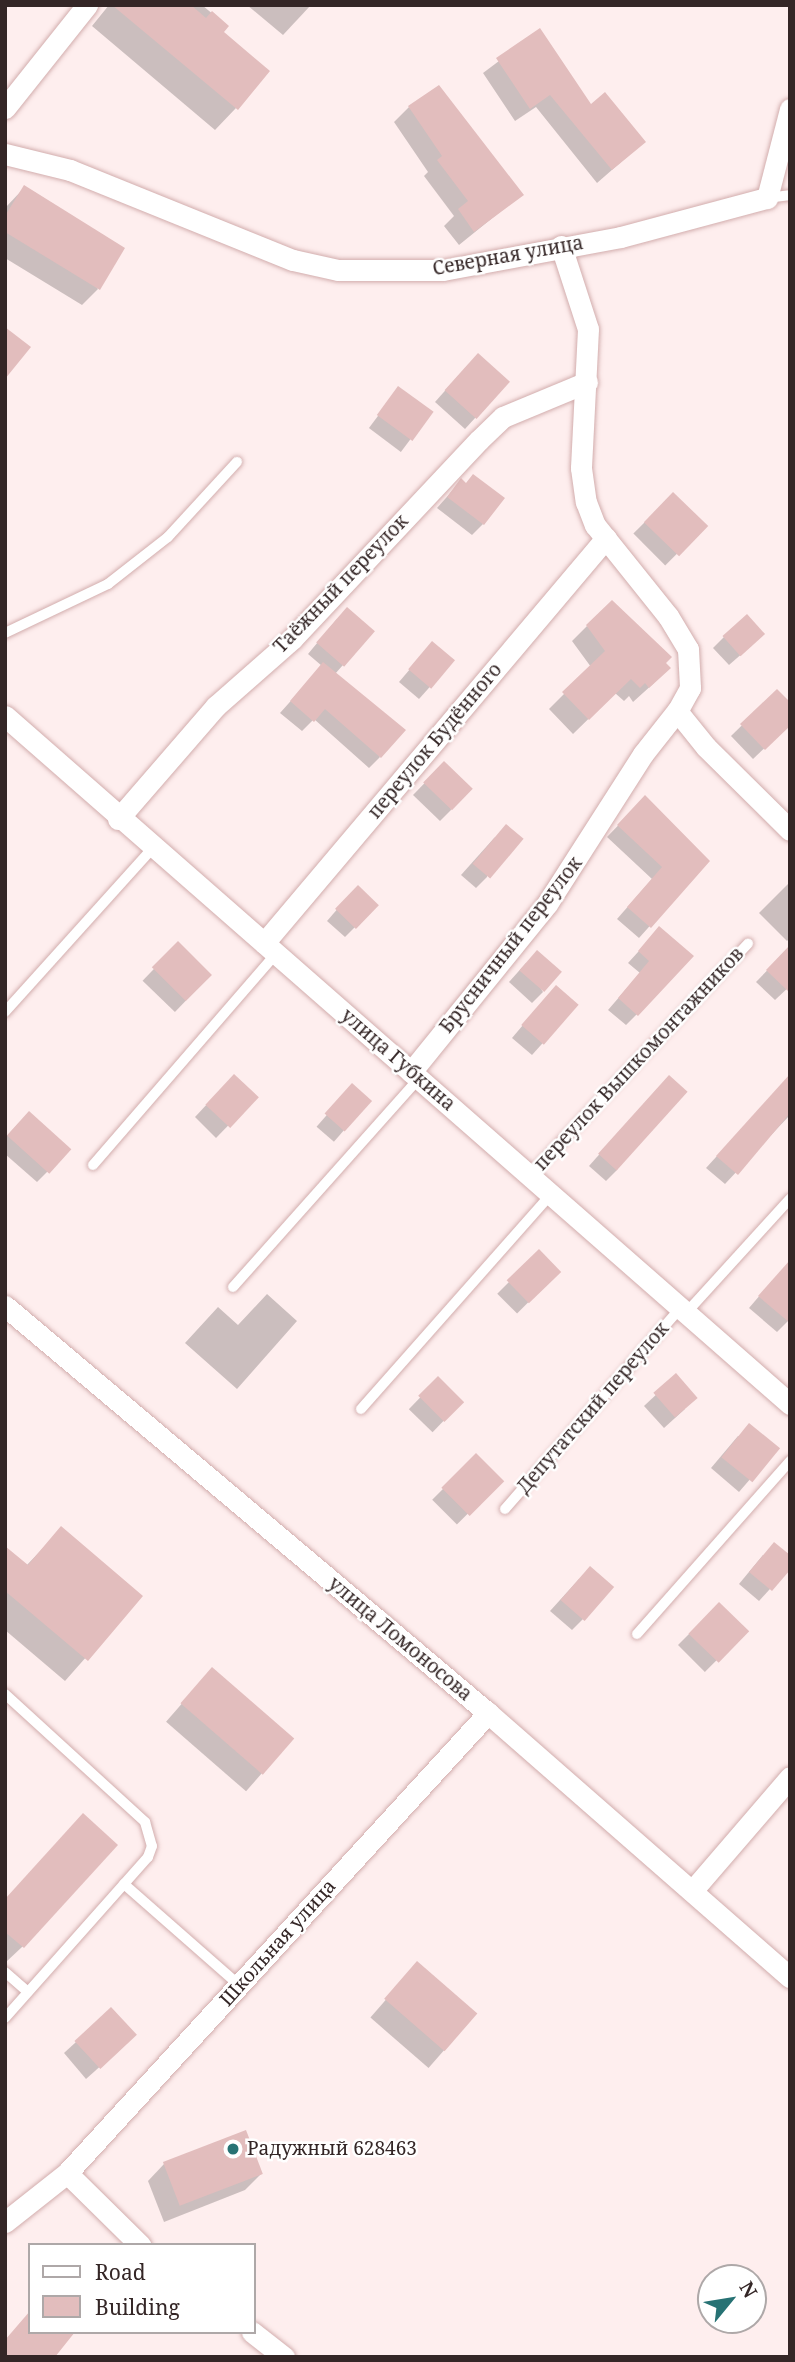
<!DOCTYPE html>
<html>
<head>
<meta charset="utf-8">
<style>
  body { margin:0 }
  #map { position:relative; width:795px; height:2362px; overflow:hidden; background:#feeeee; font-family:"Noto Serif",serif }
  div>[style] { position:absolute }
  .shadow>* { inset:0; background:#0003; transform-origin:0 0 }
  .building>* { inset:0; background:#e2bdbd; transform-origin:0 0 }
  .roads { filter:drop-shadow(0 0 2px #d2adad) drop-shadow(0 0 2px #d2adad) }
  .service>* { height:10px; margin:-5px; padding:0 5px; transform-origin:5px; border-radius:5px; background:#fff }
  .minor>* { height:21px; margin:-10.5px; padding:0 10.5px; transform-origin:10.5px; border-radius:10.5px; background:#fff }
  .dots>* { width:19px; height:19px; translate:-50% -50%; box-sizing:border-box; border:4px solid #fff; border-radius:50% }
  span { translate:-50% -50%; white-space:nowrap; text-align:center; line-height:1.15; -webkit-text-stroke:5px #fff; paint-order:stroke }
  .street-label { font-size:19px; color:#342626 }
  .poi-label { font-size:19px; color:#342626 }
  .left { translate:0 -50%; text-align:left }
  .frame { position:absolute; inset:0; border:7px solid #342626; pointer-events:none }
  .legend { position:absolute; left:28px; top:2243px; width:228px; height:91px; box-sizing:border-box; background:#fff; border:2px solid #aea8a8; margin:0; padding:9px 12px; list-style:none; font-size:21px; color:#342626 }
  .legend li { display:flex; align-items:center; gap:14px; height:35px }
  .legend b { width:35px; border:2px solid #aea8a8 }
  .north { position:absolute; left:697px; top:2264px; width:70px; height:70px; box-sizing:border-box; background:#fff; border:2px solid #aea8a8; border-radius:50%; rotate:60deg; font-size:19px; font-weight:700; line-height:28px; text-align:center; color:#342626 }
  .north::after { content:''; display:block; margin:auto; width:24px; height:32px; background:#277274; clip-path:polygon(50% 0,100% 100%,50% 72%,0 100%) }
</style>
</head>
<body>
<div id="map">
  <div class="shadow">
    <i style="clip-path:polygon(109px 5px,202px 5px,227px 26px,221px 33px,236px 108px,215px 130px,92px 26px)"></i>
    <i style="clip-path:polygon(247px 5px,311px 5px,283px 35px)"></i>
    <i style="clip-path:polygon(539px 31px,590px 106px,644px 142px,597px 183px,536px 107px,515px 121px,483px 73px)"></i>
    <i style="clip-path:polygon(409px 107px,521px 195px,459px 245px,444px 226px,454px 216px,424px 176px,428px 172px,394px 122px)"></i>
    <i style="clip-path:polygon(24px 188px,98px 289px,82px 305px,5px 258px,5px 208px)"></i>
    <i style="clip-path:polygon(467px 366px,508px 382px,465px 429px,435px 402px)"></i>
    <i style="left:399px;top:388px;width:40px;height:50px;rotate:37deg"></i>
    <i style="clip-path:polygon(461px 481px,483px 524px,472px 535px,437px 508px)"></i>
    <i style="left:673px;top:494px;width:45px;height:56px;rotate:45deg"></i>
    <i style="clip-path:polygon(337px 619px,373px 631px,335px 674px,380px 757px,369px 768px,314px 719px,302px 731px,280px 713px,322px 666px,308px 654px)"></i>
    <i style="clip-path:polygon(587px 626px,654px 683px,633px 702px,629px 696px,624px 701px,615px 693px,573px 734px,549px 709px,591px 667px,572px 641px)"></i>
    <i style="clip-path:polygon(724px 637px,752px 645px,729px 665px,713px 648px)"></i>
    <i style="clip-path:polygon(422px 655px,453px 661px,419px 699px,399px 682px)"></i>
    <i style="clip-path:polygon(777px 691px,790px 724px,753px 759px,731px 736px)"></i>
    <i style="clip-path:polygon(444px 763px,451px 810px,440px 821px,413px 795px)"></i>
    <i style="clip-path:polygon(634px 809px,708px 861px,639px 938px,617px 919px,652px 879px,607px 837px)"></i>
    <i style="clip-path:polygon(495px 837px,487px 877px,476px 888px,461px 875px)"></i>
    <i style="clip-path:polygon(790px 882px,790px 938px,787px 941px,759px 913px)"></i>
    <i style="clip-path:polygon(347px 898px,356px 926px,345px 937px,327px 921px)"></i>
    <i style="clip-path:polygon(659px 929px,637px 1014px,626px 1025px,608px 1010px,640px 973px,628px 963px)"></i>
    <i style="left:178px;top:944px;width:45px;height:51px;rotate:44deg"></i>
    <i style="clip-path:polygon(790px 947px,790px 986px,775px 1000px,756px 982px)"></i>
    <i style="clip-path:polygon(526px 963px,543px 992px,532px 1003px,509px 982px)"></i>
    <i style="clip-path:polygon(545px 999px,577px 1005px,532px 1055px,512px 1038px)"></i>
    <i style="clip-path:polygon(790px 1076px,790px 1115px,725px 1184px,706px 1168px)"></i>
    <i style="left:352px;top:1086px;width:23px;height:54px;rotate:41deg"></i>
    <i style="clip-path:polygon(223px 1087px,256px 1097px,216px 1138px,195px 1117px)"></i>
    <i style="clip-path:polygon(658px 1088px,617px 1170px,606px 1181px,589px 1166px)"></i>
    <i style="clip-path:polygon(18px 1124px,48px 1171px,37px 1182px,5px 1154px,5px 1138px)"></i>
    <i style="left:539px;top:1252px;width:28px;height:59px;rotate:45deg"></i>
    <i style="clip-path:polygon(772px 1281px,790px 1319px,777px 1332px,749px 1308px)"></i>
    <i style="clip-path:polygon(267px 1294px,297px 1321px,237px 1389px,185px 1343px,218px 1307px,238px 1325px)"></i>
    <i style="clip-path:polygon(676px 1376px,685px 1409px,664px 1428px,644px 1406px)"></i>
    <i style="left:438px;top:1379px;width:33px;height:42px;rotate:44deg"></i>
    <i style="clip-path:polygon(738px 1436px,777px 1448px,739px 1492px,711px 1468px)"></i>
    <i style="left:476px;top:1456px;width:35px;height:62px;rotate:45deg"></i>
    <i style="clip-path:polygon(61px 1529px,140px 1596px,65px 1681px,5px 1630px,5px 1548px,26px 1566px)"></i>
    <i style="clip-path:polygon(763px 1555px,790px 1567px,759px 1601px,739px 1584px)"></i>
    <i style="clip-path:polygon(579px 1579px,583px 1619px,572px 1630px,550px 1611px)"></i>
    <i style="left:719px;top:1604px;width:38px;height:58px;rotate:45deg"></i>
    <i style="left:212px;top:1669px;width:106px;height:70px;rotate:41deg"></i>
    <i style="clip-path:polygon(115px 1845px,22px 1947px,5px 1963px,5px 1900px)"></i>
    <i style="left:417px;top:1964px;width:77px;height:71px;rotate:41deg"></i>
    <i style="clip-path:polygon(111px 2010px,123px 2046px,86px 2079px,64px 2053px)"></i>
    <i style="clip-path:polygon(164px 2164px,261px 2174px,245px 2190px,164px 2222px,148px 2181px)"></i>
  </div>
  <div class="building">
    <i style="clip-path:polygon(112px 5px,191px 5px,206px 18px,212px 11px,229px 26px,224px 32px,270px 71px,238px 110px)"></i>
    <i style="clip-path:polygon(540px 28px,591px 104px,605px 92px,646px 142px,612px 170px,550px 95px,530px 109px,496px 58px)"></i>
    <i style="clip-path:polygon(439px 85px,524px 195px,474px 232px,458px 209px,468px 201px,437px 160px,442px 156px,408px 106px)"></i>
    <i style="clip-path:polygon(24px 185px,125px 248px,100px 290px,5px 232px,5px 216px)"></i>
    <i style="clip-path:polygon(5px 327px,31px 347px,5px 379px)"></i>
    <i style="left:478px;top:353px;width:43px;height:50px;rotate:42deg"></i>
    <i style="left:398px;top:386px;width:44px;height:36px;rotate:36deg"></i>
    <i style="clip-path:polygon(473px 474px,505px 498px,484px 525px,447px 497px,461px 478px,466px 483px)"></i>
    <i style="left:673px;top:492px;width:49px;height:42px;rotate:44deg"></i>
    <i style="clip-path:polygon(612px 600px,672px 657px,666px 663px,671px 668px,649px 688px,645px 683px,640px 688px,631px 679px,589px 720px,562px 692px,605px 651px,586px 625px)"></i>
    <i style="left:347px;top:607px;width:37px;height:47px;rotate:41deg"></i>
    <i style="left:747px;top:614px;width:27px;height:33px;rotate:48deg"></i>
    <i style="left:432px;top:641px;width:30px;height:37px;rotate:40deg"></i>
    <i style="clip-path:polygon(323px 662px,406px 730px,381px 758px,325px 709px,314px 722px,290px 701px)"></i>
    <i style="clip-path:polygon(777px 689px,790px 702px,790px 726px,765px 750px,740px 724px)"></i>
    <i style="left:444px;top:761px;width:40px;height:30px;rotate:44deg"></i>
    <i style="clip-path:polygon(645px 795px,710px 861px,651px 928px,627px 907px,662px 867px,617px 825px)"></i>
    <i style="left:506px;top:824px;width:23px;height:52px;rotate:40deg"></i>
    <i style="left:358px;top:885px;width:29px;height:33px;rotate:44deg"></i>
    <i style="clip-path:polygon(659px 926px,694px 956px,638px 1016px,618px 998px,649px 961px,638px 951px)"></i>
    <i style="left:178px;top:941px;width:48px;height:37px;rotate:45deg"></i>
    <i style="clip-path:polygon(790px 945px,790px 993px,766px 970px)"></i>
    <i style="left:537px;top:950px;width:33px;height:27px;rotate:41deg"></i>
    <i style="left:556px;top:985px;width:30px;height:53px;rotate:41deg"></i>
    <i style="left:234px;top:1074px;width:34px;height:42px;rotate:43deg"></i>
    <i style="clip-path:polygon(790px 1074px,790px 1113px,738px 1175px,716px 1156px)"></i>
    <i style="left:669px;top:1075px;width:25px;height:106px;rotate:42deg"></i>
    <i style="left:352px;top:1083px;width:27px;height:41px;rotate:42deg"></i>
    <i style="left:29px;top:1111px;width:57px;height:33px;rotate:42deg"></i>
    <i style="left:539px;top:1249px;width:32px;height:45px;rotate:46deg"></i>
    <i style="clip-path:polygon(790px 1260px,790px 1323px,758px 1296px)"></i>
    <i style="left:676px;top:1373px;width:33px;height:30px;rotate:49deg"></i>
    <i style="left:438px;top:1376px;width:37px;height:28px;rotate:45deg"></i>
    <i style="left:749px;top:1423px;width:40px;height:44px;rotate:39deg"></i>
    <i style="left:476px;top:1453px;width:40px;height:49px;rotate:45deg"></i>
    <i style="clip-path:polygon(61px 1526px,143px 1596px,88px 1661px,5px 1591px,5px 1546px,28px 1565px)"></i>
    <i style="clip-path:polygon(774px 1542px,790px 1555px,790px 1570px,772px 1591px,749px 1572px)"></i>
    <i style="left:590px;top:1566px;width:32px;height:45px;rotate:41deg"></i>
    <i style="left:719px;top:1602px;width:42px;height:44px;rotate:44deg"></i>
    <i style="left:212px;top:1667px;width:109px;height:48px;rotate:41deg"></i>
    <i style="clip-path:polygon(83px 1813px,118px 1845px,24px 1948px,5px 1932px,5px 1899px)"></i>
    <i style="left:417px;top:1961px;width:80px;height:50px;rotate:41deg"></i>
    <i style="left:111px;top:2007px;width:38px;height:50px;rotate:47deg"></i>
    <i style="left:246px;top:2130px;width:47px;height:89px;rotate:69deg"></i>
    <i style="clip-path:polygon(30px 2311px,30px 2332px,75px 2332px,55px 2357px,5px 2357px,5px 2340px)"></i>
  </div>
  <div class="roads">
    <div class="service">
      <i style="left:767px;top:198px;width:23px;rotate:-7deg"></i>
      <i style="left:5px;top:633px;width:114px;rotate:-25.4deg"></i>
      <i style="left:108px;top:584px;width:76px;rotate:-38.1deg"></i>
      <i style="left:168px;top:537px;width:102px;rotate:-47.4deg"></i>
      <i style="left:5px;top:1012px;width:219px;rotate:-48deg"></i>
      <i style="left:93px;top:1165px;width:279px;rotate:-49.1deg"></i>
      <i style="left:530px;top:1175px;width:318px;rotate:-46.7deg"></i>
      <i style="left:233px;top:1287px;width:280px;rotate:-48.3deg"></i>
      <i style="left:687px;top:1312px;width:153px;rotate:-47.7deg"></i>
      <i style="left:361px;top:1409px;width:288px;rotate:-48.5deg"></i>
      <i style="left:505px;top:1509px;width:268px;rotate:-48.9deg"></i>
      <i style="left:637px;top:1634px;width:231px;rotate:-48.5deg"></i>
      <i style="left:5px;top:1694px;width:190px;rotate:42.4deg"></i>
      <i style="left:145px;top:1822px;width:25px;rotate:74deg"></i>
      <i style="left:152px;top:1846px;width:12px;rotate:110deg"></i>
      <i style="left:148px;top:1857px;width:215px;rotate:131.6deg"></i>
      <i style="left:124px;top:1884px;width:153px;rotate:41.3deg"></i>
      <i style="left:5px;top:1972px;width:30px;rotate:41deg"></i>
    </div>
    <div class="minor">
      <i style="left:5px;top:108px;width:132px;rotate:-51.5deg"></i>
      <i style="left:5px;top:154px;width:67px;rotate:13.8deg"></i>
      <i style="left:70px;top:170px;width:240px;rotate:22deg"></i>
      <i style="left:293px;top:260px;width:46px;rotate:12.5deg"></i>
      <i style="left:338px;top:270px;width:105px"></i>
      <i style="left:443px;top:270px;width:181px;rotate:-10.5deg"></i>
      <i style="left:621px;top:237px;width:151px;rotate:-15deg"></i>
      <i style="left:767px;top:198px;width:92px;rotate:-75.5deg"></i>
      <i style="left:561px;top:246px;width:87px;rotate:72deg"></i>
      <i style="left:588px;top:329px;width:139px;rotate:92.9deg"></i>
      <i style="left:581px;top:468px;width:34px;rotate:82deg"></i>
      <i style="left:586px;top:502px;width:25px;rotate:69deg"></i>
      <i style="left:595px;top:525px;width:117px;rotate:51.3deg"></i>
      <i style="left:668px;top:616px;width:39px;rotate:59deg"></i>
      <i style="left:688px;top:649px;width:39px;rotate:87deg"></i>
      <i style="left:690px;top:688px;width:26px;rotate:119deg"></i>
      <i style="left:677px;top:711px;width:46px;rotate:51.1deg"></i>
      <i style="left:706px;top:747px;width:118px;rotate:44.7deg"></i>
      <i style="left:5px;top:716px;width:1044px;rotate:41.23deg"></i>
      <i style="left:118px;top:819px;width:150px;rotate:-49.1deg"></i>
      <i style="left:216px;top:706px;width:101px;rotate:-41.4deg"></i>
      <i style="left:292px;top:639px;width:273px;rotate:-46.8deg"></i>
      <i style="left:479px;top:440px;width:33px;rotate:-44deg"></i>
      <i style="left:503px;top:417px;width:91px;rotate:-22.6deg"></i>
      <i style="left:264px;top:943px;width:530px;rotate:-49.82deg"></i>
      <i style="left:411px;top:1072px;width:216px;rotate:-51deg"></i>
      <i style="left:547px;top:904px;width:178px;rotate:-57.4deg"></i>
      <i style="left:643px;top:754px;width:55px;rotate:-51.7deg"></i>
      <i style="left:5px;top:1306px;width:632px;rotate:40.12deg"></i>
      <i style="left:488px;top:1713px;width:401px;rotate:41.2deg"></i>
      <i style="left:692px;top:1891px;width:150px;rotate:-49.3deg"></i>
      <i style="left:67px;top:2173px;width:103px;rotate:44.6deg"></i>
      <i style="left:5px;top:2222px;width:79px;rotate:-38.3deg"></i>
      <i style="left:67px;top:2173px;width:624px;rotate:-47.53deg"></i>
      <i style="left:252px;top:2332px;width:41px;rotate:38deg"></i>
    </div>
  </div>
  <div class="dots">
    <i style="left:233px;top:2149px;background:#277274"></i>
  </div>
  <div class="street-label">
    <span style="left:508px;top:256px;rotate:-10deg">Северная улица</span>
    <span style="left:341px;top:584px;rotate:-46deg">Таёжный переулок</span>
    <span style="left:435px;top:741px;rotate:-50deg">переулок Будённого</span>
    <span style="left:511px;top:945px;rotate:-52deg">Брусничный переулок</span>
    <span style="left:639px;top:1059px;rotate:-47deg">переулок Вышкомонтажников</span>
    <span style="left:398px;top:1060px;rotate:41deg">улица Губкина</span>
    <span style="left:593px;top:1408px;rotate:-49deg">Депутатский переулок</span>
    <span style="left:400px;top:1639px;rotate:40deg">улица Ломоносова</span>
    <span style="left:278px;top:1943px;rotate:-48deg">Школьная улица</span>
  </div>
  <div class="poi-label">
    <span class="left" style="left:247px;top:2149px">Радужный 628463</span>
  </div>
  <div class="frame"></div>
  <ul class="legend">
  <li><b style="height:9px;background:#fff"></b>Road</li>
  <li><b style="height:19px;background:#e2bdbd"></b>Building</li>
  </ul>
  <div class="north">N</div>
</div>
</body>
</html>
